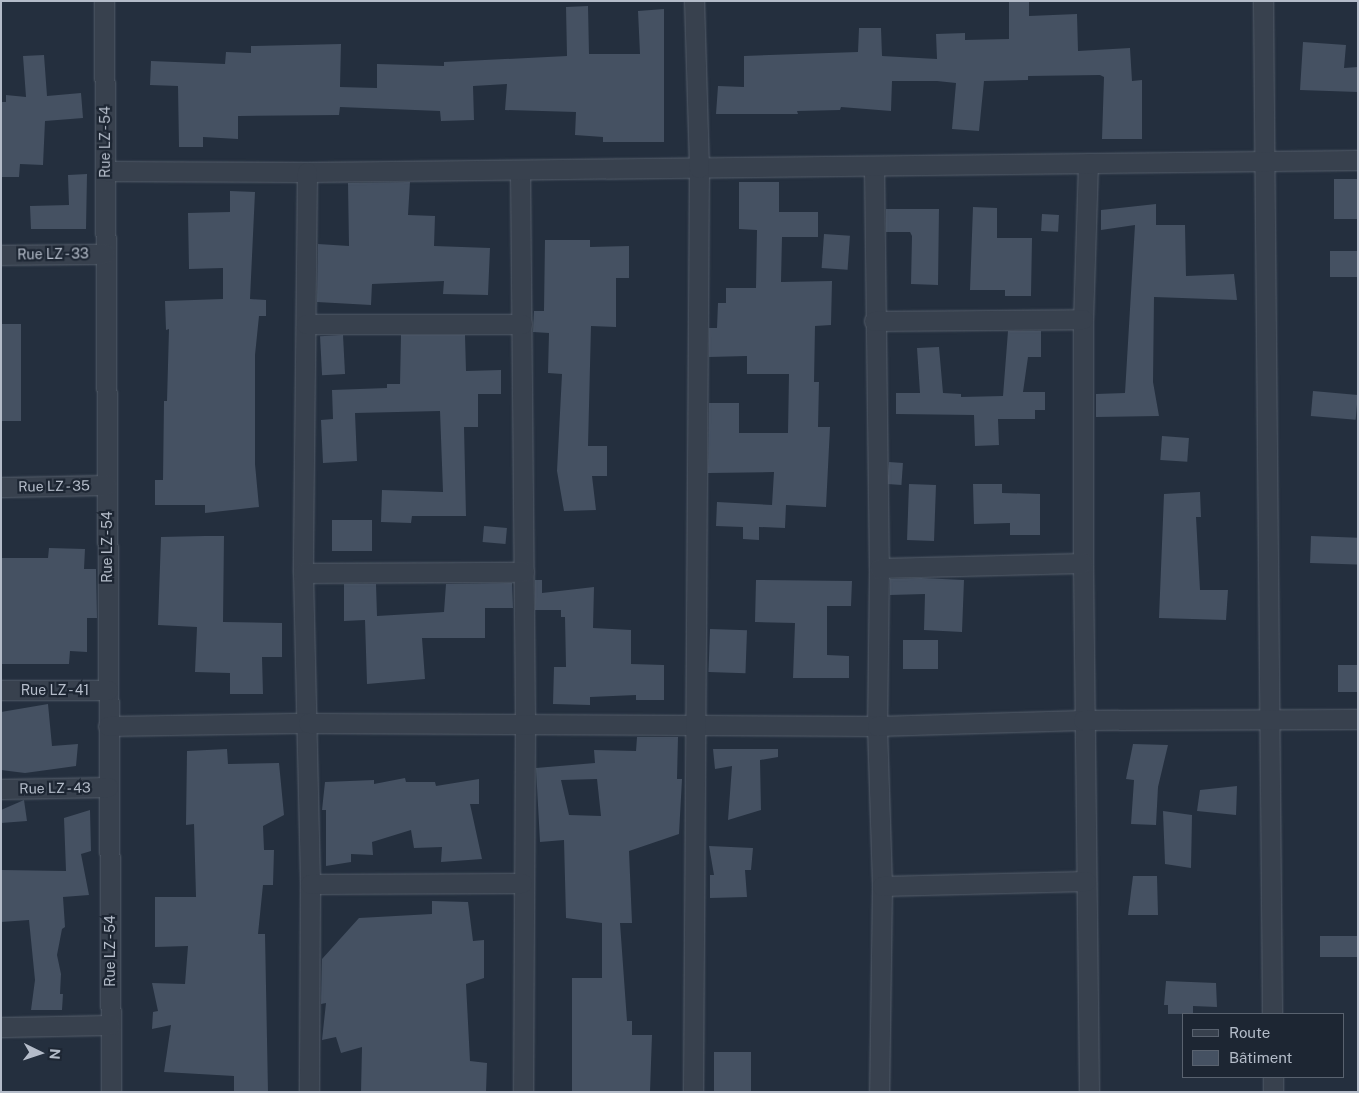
<!DOCTYPE html>
<html>
<head>
<meta charset="utf-8">
<style>
  body { margin:0 }
  #map { position:relative; width:1359px; height:1093px; overflow:hidden; background:#242f3e; font-family:"Public Sans",sans-serif }
  div>[style] { position:absolute }
  .building>* { inset:0; background:#455162; transform-origin:0 0 }
  .roads { filter:drop-shadow(0 0 1px #565f6c) drop-shadow(0 0 1px #565f6c) }
  .minor>* { height:19px; margin:-9.5px; padding:0 9.5px; transform-origin:9.5px; border-radius:9.5px; background:#38414e }
  span { translate:-50% -50%; white-space:nowrap; text-align:center; line-height:1.15; -webkit-text-stroke:4.5px #1d2633; paint-order:stroke }
  .street-label { font-size:14px; color:#b4bcc9 }
  .frame { position:absolute; inset:0; border:2px solid #b4bcc9; pointer-events:none }
  .legend { position:absolute; left:1182px; top:1013px; width:162px; height:65px; box-sizing:border-box; background:#1d2633; border:1px solid #59626f; margin:0; padding:6px 9px; list-style:none; font-size:15px; color:#b4bcc9 }
  .legend li { display:flex; align-items:center; gap:10px; height:25px }
  .legend b { width:25px; border:1px solid #59626f }
  .north { position:absolute; left:15px; top:1028px; width:50px; height:50px; -webkit-text-stroke:4px #1d2633; paint-order:stroke; rotate:94deg; font-size:14px; font-weight:700; line-height:20px; text-align:center; color:#b4bcc9 }
  .north::after { content:''; display:block; margin:auto; width:18px; height:22px; background:#b4bcc9; clip-path:polygon(50% 0,100% 100%,50% 72%,0 100%) }
</style>
</head>
<body>
<div id="map">
  <div class="building">
    <i style="clip-path:polygon(1009px 1px,1029px 1px,1029px 16px,1077px 14px,1078px 51px,1130px 48px,1132px 81px,1142px 80px,1142px 139px,1102px 139px,1104px 77px,1100px 75px,1028px 76px,1028px 80px,984px 81px,979px 131px,952px 129px,956px 83px,937px 81px,892px 81px,891px 111px,841px 107px,840px 110px,797px 111px,798px 114px,716px 114px,718px 86px,744px 87px,744px 56px,858px 52px,859px 28px,881px 28px,882px 56px,937px 59px,936px 34px,965px 33px,965px 40px,1009px 39px)"></i>
    <i style="clip-path:polygon(588px 6px,589px 54px,640px 54px,638px 11px,664px 9px,664px 142px,603px 142px,603px 137px,575px 135px,576px 112px,505px 110px,507px 84px,473px 86px,474px 120px,441px 121px,440px 111px,340px 107px,339px 115px,238px 116px,238px 139px,203px 137px,203px 147px,179px 147px,178px 86px,150px 85px,151px 61px,225px 64px,226px 52px,251px 53px,251px 46px,341px 44px,340px 87px,377px 88px,377px 64px,444px 66px,444px 62px,567px 56px,566px 7px)"></i>
    <i style="clip-path:polygon(1303px 42px,1346px 45px,1344px 68px,1358px 67px,1358px 92px,1300px 90px)"></i>
    <i style="clip-path:polygon(44px 55px,47px 96px,81px 93px,83px 118px,45px 121px,43px 165px,20px 164px,19px 177px,1px 177px,1px 102px,6px 102px,6px 95px,26px 97px,23px 56px)"></i>
    <i style="clip-path:polygon(87px 174px,86px 229px,31px 229px,30px 206px,69px 205px,68px 175px)"></i>
    <i style="left:1358px;top:179px;width:40px;height:24px;rotate:90deg"></i>
    <i style="clip-path:polygon(410px 182px,408px 215px,435px 216px,434px 246px,490px 248px,488px 295px,443px 294px,444px 281px,372px 284px,371px 305px,317px 302px,318px 244px,349px 246px,348px 183px)"></i>
    <i style="clip-path:polygon(739px 182px,779px 182px,779px 212px,818px 212px,818px 237px,782px 237px,781px 282px,832px 281px,831px 325px,815px 326px,814px 382px,819px 382px,818px 427px,830px 427px,826px 507px,786px 505px,785px 528px,759px 527px,759px 540px,743px 539px,743px 527px,716px 526px,717px 502px,772px 505px,774px 472px,708px 473px,709px 403px,739px 403px,739px 433px,788px 433px,789px 374px,747px 374px,747px 356px,709px 357px,709px 328px,717px 328px,718px 303px,726px 303px,726px 288px,756px 288px,757px 230px,739px 229px)"></i>
    <i style="clip-path:polygon(230px 191px,255px 192px,250px 299px,266px 300px,266px 316px,259px 316px,255px 355px,255px 464px,259px 507px,205px 513px,205px 505px,155px 505px,155px 480px,163px 480px,164px 401px,167px 401px,169px 329px,166px 330px,165px 301px,223px 299px,223px 268px,189px 269px,188px 213px,230px 212px)"></i>
    <i style="clip-path:polygon(1156px 204px,1156px 225px,1185px 225px,1186px 276px,1234px 274px,1237px 300px,1154px 297px,1153px 382px,1159px 416px,1096px 417px,1096px 394px,1125px 393px,1135px 225px,1101px 230px,1101px 210px)"></i>
    <i style="clip-path:polygon(973px 207px,997px 208px,997px 238px,1032px 238px,1031px 296px,1005px 296px,1005px 290px,970px 290px)"></i>
    <i style="clip-path:polygon(886px 209px,939px 209px,938px 285px,911px 284px,912px 236px,910px 232px,886px 232px)"></i>
    <i style="left:1042px;top:214px;width:17px;height:17px;rotate:3deg"></i>
    <i style="left:824px;top:234px;width:26px;height:34px;rotate:4deg"></i>
    <i style="clip-path:polygon(545px 240px,590px 240px,590px 247px,629px 246px,629px 278px,616px 278px,616px 327px,591px 326px,588px 446px,607px 446px,607px 476px,592px 476px,596px 510px,564px 511px,557px 471px,562px 374px,548px 373px,549px 333px,533px 332px,534px 311px,544px 311px)"></i>
    <i style="left:1330px;top:251px;width:28px;height:26px"></i>
    <i style="left:1px;top:324px;width:20px;height:97px"></i>
    <i style="clip-path:polygon(1008px 331px,1041px 331px,1041px 357px,1028px 357px,1023px 392px,1045px 392px,1045px 410px,1035px 410px,1035px 419px,998px 419px,999px 445px,975px 446px,974px 415px,896px 414px,896px 393px,920px 393px,917px 348px,939px 347px,943px 393px,961px 394px,961px 397px,1003px 396px)"></i>
    <i style="left:343px;top:335px;width:39px;height:23px;rotate:87deg"></i>
    <i style="clip-path:polygon(401px 335px,465px 335px,466px 371px,501px 370px,501px 394px,478px 394px,478px 427px,464px 427px,466px 516px,412px 516px,411px 523px,381px 522px,382px 490px,443px 492px,440px 411px,355px 413px,357px 461px,323px 463px,321px 420px,333px 419px,332px 390px,387px 388px,387px 384px,400px 384px)"></i>
    <i style="left:1313px;top:391px;width:45px;height:25px;rotate:5deg"></i>
    <i style="left:1162px;top:436px;width:27px;height:24px;rotate:4deg"></i>
    <i style="left:889px;top:462px;width:14px;height:22px;rotate:4deg"></i>
    <i style="left:909px;top:484px;width:27px;height:56px;rotate:2deg"></i>
    <i style="clip-path:polygon(973px 484px,1002px 484px,1002px 493px,1040px 494px,1040px 535px,1010px 535px,1010px 523px,974px 524px)"></i>
    <i style="clip-path:polygon(1200px 492px,1201px 517px,1196px 517px,1200px 590px,1228px 590px,1226px 620px,1159px 618px,1164px 494px)"></i>
    <i style="left:332px;top:520px;width:40px;height:31px"></i>
    <i style="left:484px;top:526px;width:23px;height:16px;rotate:5deg"></i>
    <i style="clip-path:polygon(205px 536px,224px 536px,223px 622px,282px 623px,282px 657px,262px 657px,263px 694px,230px 694px,230px 673px,195px 672px,197px 627px,158px 625px,161px 537px)"></i>
    <i style="left:1311px;top:536px;width:47px;height:27px;rotate:2deg"></i>
    <i style="clip-path:polygon(49px 548px,85px 549px,84px 569px,96px 569px,97px 618px,87px 618px,87px 652px,70px 651px,69px 664px,1px 664px,1px 558px,48px 558px)"></i>
    <i style="clip-path:polygon(921px 578px,964px 580px,962px 632px,924px 630px,925px 594px,890px 595px,890px 579px)"></i>
    <i style="clip-path:polygon(535px 580px,542px 580px,542px 593px,594px 587px,593px 628px,631px 630px,631px 664px,664px 665px,664px 700px,636px 700px,636px 695px,590px 697px,590px 705px,553px 704px,554px 667px,566px 667px,565px 617px,561px 617px,561px 610px,535px 610px)"></i>
    <i style="clip-path:polygon(756px 580px,852px 581px,851px 606px,827px 606px,827px 655px,849px 656px,849px 678px,793px 678px,795px 623px,755px 622px)"></i>
    <i style="clip-path:polygon(512px 583px,513px 608px,485px 608px,485px 638px,422px 638px,425px 679px,367px 684px,365px 620px,344px 621px,344px 584px,376px 584px,377px 616px,444px 612px,446px 584px)"></i>
    <i style="left:710px;top:629px;width:37px;height:43px;rotate:2deg"></i>
    <i style="left:903px;top:640px;width:35px;height:29px"></i>
    <i style="left:1338px;top:665px;width:20px;height:27px"></i>
    <i style="clip-path:polygon(48px 704px,52px 746px,78px 744px,76px 766px,25px 773px,1px 770px,1px 712px)"></i>
    <i style="clip-path:polygon(evenodd,637px 737px,678px 737px,677px 779px,682px 779px,679px 834px,629px 851px,632px 923px,620px 923px,627px 1021px,632px 1021px,632px 1035px,652px 1035px,650px 1092px,572px 1092px,572px 978px,602px 978px,602px 923px,566px 918px,564px 840px,540px 842px,536px 768px,595px 763px,594px 750px,636px 751px,637px 737px,597px 779px,601px 816px,569px 815px,561px 780px,597px 779px)"></i>
    <i style="clip-path:polygon(1133px 744px,1168px 745px,1158px 787px,1156px 825px,1131px 824px,1134px 780px,1126px 779px)"></i>
    <i style="clip-path:polygon(227px 749px,228px 764px,279px 763px,284px 815px,263px 826px,264px 850px,274px 850px,273px 885px,263px 885px,258px 934px,265px 934px,268px 1092px,234px 1092px,234px 1076px,164px 1072px,171px 1025px,152px 1029px,153px 1012px,158px 1011px,152px 983px,185px 984px,188px 946px,155px 947px,155px 897px,196px 897px,194px 824px,186px 825px,187px 751px)"></i>
    <i style="clip-path:polygon(713px 749px,778px 749px,778px 757px,760px 760px,761px 810px,728px 820px,732px 766px,715px 769px)"></i>
    <i style="clip-path:polygon(405px 778px,406px 782px,435px 782px,436px 786px,479px 779px,479px 804px,470px 804px,482px 859px,441px 862px,442px 847px,414px 848px,411px 830px,372px 842px,373px 855px,351px 854px,351px 862px,326px 866px,326px 810px,322px 810px,325px 782px,374px 780px,374px 784px)"></i>
    <i style="clip-path:polygon(1237px 786px,1236px 815px,1197px 811px,1200px 790px)"></i>
    <i style="clip-path:polygon(24px 800px,27px 821px,1px 823px,1px 810px)"></i>
    <i style="clip-path:polygon(90px 810px,91px 851px,81px 854px,89px 895px,63px 897px,65px 927px,62px 929px,57px 955px,61px 974px,60px 994px,63px 994px,62px 1010px,31px 1010px,35px 980px,29px 920px,1px 922px,1px 870px,66px 871px,64px 818px)"></i>
    <i style="clip-path:polygon(1163px 811px,1192px 815px,1191px 868px,1165px 864px)"></i>
    <i style="clip-path:polygon(709px 846px,753px 848px,751px 870px,745px 870px,747px 897px,710px 898px,710px 875px,714px 875px)"></i>
    <i style="clip-path:polygon(1133px 876px,1157px 876px,1158px 915px,1128px 915px)"></i>
    <i style="clip-path:polygon(432px 901px,468px 902px,473px 941px,484px 940px,484px 978px,466px 984px,470px 1061px,487px 1063px,486px 1092px,361px 1092px,362px 1047px,341px 1053px,336px 1037px,322px 1040px,326px 1003px,321px 1004px,322px 959px,359px 918px,432px 914px)"></i>
    <i style="left:1320px;top:936px;width:38px;height:21px"></i>
    <i style="clip-path:polygon(1166px 981px,1216px 983px,1217px 1007px,1193px 1006px,1193px 1014px,1168px 1014px,1168px 1005px,1164px 1005px)"></i>
    <i style="left:714px;top:1052px;width:37px;height:40px"></i>
  </div>
  <div class="roads">
    <div class="minor">
      <i style="left:104px;top:1px;width:1091px;rotate:89.63deg"></i>
      <i style="left:1263px;top:1px;width:1013px;rotate:89.49deg"></i>
      <i style="left:1088px;top:163px;width:156px;rotate:91.8deg"></i>
      <i style="left:1083px;top:319px;width:244px;rotate:90deg"></i>
      <i style="left:1083px;top:563px;width:529px;rotate:89.35deg"></i>
      <i style="left:874px;top:167px;width:401px;rotate:89.3deg"></i>
      <i style="left:879px;top:568px;width:158px;rotate:90.7deg"></i>
      <i style="left:877px;top:726px;width:160px;rotate:88.2deg"></i>
      <i style="left:882px;top:886px;width:206px;rotate:90.8deg"></i>
      <i style="left:520px;top:170px;width:554px;rotate:89.48deg"></i>
      <i style="left:525px;top:724px;width:368px;rotate:90.3deg"></i>
      <i style="left:105px;top:171px;width:202px;rotate:0.3deg"></i>
      <i style="left:307px;top:172px;width:1051px;rotate:-0.65deg"></i>
      <i style="left:307px;top:172px;width:401px;rotate:90.6deg"></i>
      <i style="left:303px;top:573px;width:311px;rotate:88.7deg"></i>
      <i style="left:310px;top:884px;width:208px;rotate:90.3deg"></i>
      <i style="left:1px;top:255px;width:104px;rotate:-0.6deg"></i>
      <i style="left:874px;top:321px;width:209px;rotate:-0.5deg"></i>
      <i style="left:306px;top:324px;width:216px"></i>
      <i style="left:1px;top:487px;width:106px;rotate:-1.1deg"></i>
      <i style="left:879px;top:568px;width:204px;rotate:-1.4deg"></i>
      <i style="left:303px;top:573px;width:221px;rotate:-0.3deg"></i>
      <i style="left:1px;top:690px;width:107px"></i>
      <i style="left:108px;top:726px;width:200px;rotate:-0.9deg"></i>
      <i style="left:308px;top:723px;width:569px;rotate:0.3deg"></i>
      <i style="left:877px;top:726px;width:206px;rotate:-1.7deg"></i>
      <i style="left:1083px;top:720px;width:275px;rotate:-0.2deg"></i>
      <i style="left:1px;top:789px;width:107px;rotate:-1.1deg"></i>
      <i style="left:310px;top:884px;width:212px;rotate:-0.3deg"></i>
      <i style="left:882px;top:886px;width:204px;rotate:-1.4deg"></i>
      <i style="left:1px;top:1027px;width:109px;rotate:-1.1deg"></i>
      <i style="left:1273px;top:1077px;width:15px;rotate:90deg"></i>
      <i style="left:693px;top:1092px;width:924px;rotate:-89.63deg"></i>
      <i style="left:699px;top:168px;width:167px;rotate:-91.7deg"></i>
    </div>
  </div>
  <div class="street-label">
    <span style="left:105px;top:142px;rotate:-90deg">Rue LZ - 54</span>
    <span style="left:53px;top:254px;rotate:-1deg">Rue LZ - 33</span>
    <span style="left:54px;top:486px;rotate:-1deg">Rue LZ - 35</span>
    <span style="left:107px;top:547px;rotate:-90deg">Rue LZ - 54</span>
    <span style="left:55px;top:690px">Rue LZ - 41</span>
    <span style="left:55px;top:788px;rotate:-1deg">Rue LZ - 43</span>
    <span style="left:110px;top:951px;rotate:-90deg">Rue LZ - 54</span>
  </div>
  <div class="frame"></div>
  <ul class="legend">
  <li><b style="height:6px;background:#38414e"></b>Route</li>
  <li><b style="height:14px;background:#455162"></b>Bâtiment</li>
  </ul>
  <div class="north">N</div>
</div>
</body>
</html>
